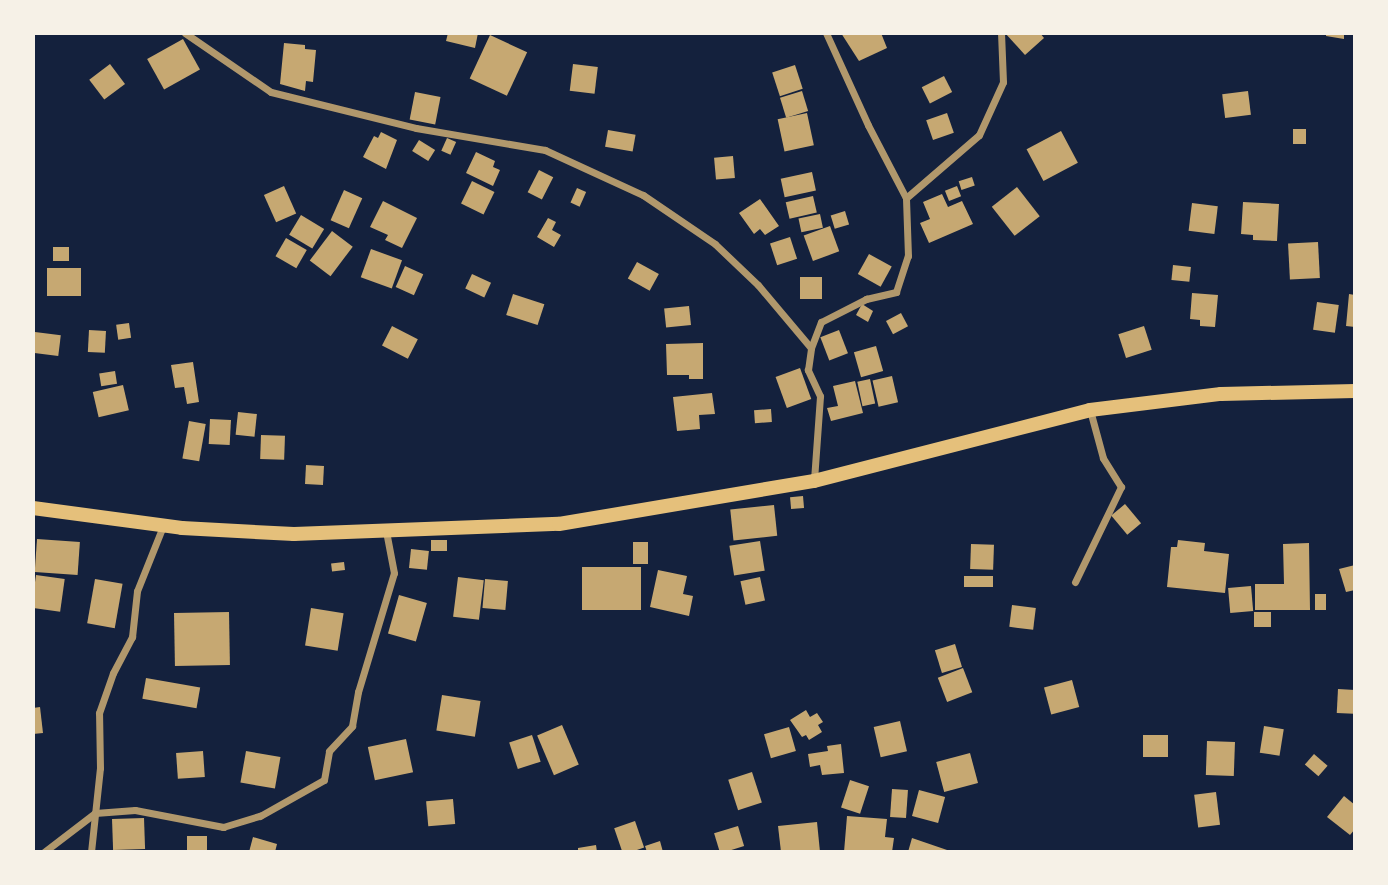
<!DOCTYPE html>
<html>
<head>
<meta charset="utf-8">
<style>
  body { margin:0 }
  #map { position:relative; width:1388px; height:885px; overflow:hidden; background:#14213d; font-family:Georgia,serif }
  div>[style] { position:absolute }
  .building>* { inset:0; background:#c6a872; transform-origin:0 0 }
  .minor>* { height:7px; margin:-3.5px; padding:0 3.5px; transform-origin:3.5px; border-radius:3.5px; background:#b1986c }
  .trunk>* { height:14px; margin:-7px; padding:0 7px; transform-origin:7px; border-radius:7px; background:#e5c07b }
  span { translate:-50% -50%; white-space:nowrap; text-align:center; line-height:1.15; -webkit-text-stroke:7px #f6f1e7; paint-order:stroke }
  .frame { position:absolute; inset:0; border:35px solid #f6f1e7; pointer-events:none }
</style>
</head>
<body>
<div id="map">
  <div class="building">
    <i style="clip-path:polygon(448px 33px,478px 33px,475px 48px,446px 41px)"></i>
    <i style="clip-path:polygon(841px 33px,881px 33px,887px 48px,859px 61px)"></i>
    <i style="clip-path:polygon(1005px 33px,1040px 33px,1044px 38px,1025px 55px)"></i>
    <i style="clip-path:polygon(1326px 33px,1344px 33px,1344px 39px,1326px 36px)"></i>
    <i style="left:490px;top:35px;width:41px;height:48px;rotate:25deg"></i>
    <i style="left:183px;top:39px;width:35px;height:41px;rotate:61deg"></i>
    <i style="clip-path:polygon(284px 43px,305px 45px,305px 49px,316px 50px,313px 82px,306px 81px,305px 91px,280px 84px)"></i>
    <i style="left:110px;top:64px;width:25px;height:26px;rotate:53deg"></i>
    <i style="left:573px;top:64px;width:25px;height:27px;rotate:7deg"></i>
    <i style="left:795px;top:65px;width:25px;height:24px;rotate:72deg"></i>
    <i style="left:944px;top:76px;width:18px;height:25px;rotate:63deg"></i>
    <i style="left:802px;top:91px;width:21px;height:23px;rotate:73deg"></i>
    <i style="left:1248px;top:91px;width:24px;height:26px;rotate:83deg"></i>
    <i style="left:415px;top:92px;width:26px;height:28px;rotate:11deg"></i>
    <i style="left:807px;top:113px;width:33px;height:30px;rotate:78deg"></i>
    <i style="left:947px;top:113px;width:21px;height:22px;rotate:71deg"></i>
    <i style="left:1293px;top:129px;width:13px;height:15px"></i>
    <i style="left:608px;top:130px;width:28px;height:17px;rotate:10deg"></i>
    <i style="left:1061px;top:131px;width:36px;height:39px;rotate:62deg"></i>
    <i style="clip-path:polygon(381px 132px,397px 140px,386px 169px,363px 157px,374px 136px,378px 138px)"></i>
    <i style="left:447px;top:138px;width:10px;height:14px;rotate:24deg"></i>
    <i style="left:419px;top:140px;width:19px;height:13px;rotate:32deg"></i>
    <i style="clip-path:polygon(476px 152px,495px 161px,493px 167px,500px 170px,493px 186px,466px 173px)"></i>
    <i style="left:733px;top:156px;width:22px;height:19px;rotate:85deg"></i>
    <i style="left:539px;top:170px;width:16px;height:25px;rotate:27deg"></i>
    <i style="left:812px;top:172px;width:19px;height:32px;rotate:78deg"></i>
    <i style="left:972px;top:177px;width:9px;height:14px;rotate:72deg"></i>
    <i style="left:472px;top:181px;width:25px;height:25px;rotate:26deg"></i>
    <i style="left:284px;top:186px;width:30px;height:22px;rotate:66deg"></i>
    <i style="left:957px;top:186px;width:11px;height:13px;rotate:68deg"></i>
    <i style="left:1017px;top:187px;width:37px;height:32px;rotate:52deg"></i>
    <i style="left:577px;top:188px;width:10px;height:16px;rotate:24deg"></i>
    <i style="left:344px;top:190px;width:20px;height:33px;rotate:24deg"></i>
    <i style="clip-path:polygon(942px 194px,948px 207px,962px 201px,973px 224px,929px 243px,920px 223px,930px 219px,923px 202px)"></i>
    <i style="left:813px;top:196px;width:17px;height:28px;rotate:77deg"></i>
    <i style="clip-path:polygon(760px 199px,779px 226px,765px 235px,760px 229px,754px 234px,739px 213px)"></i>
    <i style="clip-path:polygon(383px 201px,417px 218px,402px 248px,385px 240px,388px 235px,370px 227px)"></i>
    <i style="clip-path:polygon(1243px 202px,1279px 204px,1277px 241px,1253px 240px,1253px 235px,1241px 234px)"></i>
    <i style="left:1192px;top:203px;width:26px;height:28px;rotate:7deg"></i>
    <i style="left:845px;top:211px;width:14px;height:15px;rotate:73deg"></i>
    <i style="left:820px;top:214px;width:14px;height:22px;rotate:78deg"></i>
    <i style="left:301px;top:215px;width:27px;height:23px;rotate:31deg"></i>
    <i style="clip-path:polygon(548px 218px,556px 222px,552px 230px,561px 235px,554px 247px,537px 237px)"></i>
    <i style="left:830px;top:226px;width:27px;height:28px;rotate:70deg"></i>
    <i style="left:332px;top:231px;width:26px;height:37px;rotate:37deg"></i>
    <i style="left:790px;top:237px;width:23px;height:21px;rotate:72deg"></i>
    <i style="left:286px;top:238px;width:24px;height:21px;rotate:30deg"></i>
    <i style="left:1318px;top:242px;width:36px;height:30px;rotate:87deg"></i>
    <i style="left:53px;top:247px;width:16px;height:14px"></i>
    <i style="left:371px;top:249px;width:33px;height:30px;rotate:20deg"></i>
    <i style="left:869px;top:254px;width:26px;height:23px;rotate:29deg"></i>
    <i style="left:637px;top:262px;width:25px;height:19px;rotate:29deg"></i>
    <i style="left:1173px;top:265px;width:18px;height:15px;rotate:6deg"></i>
    <i style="left:405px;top:266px;width:20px;height:23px;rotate:24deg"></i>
    <i style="left:81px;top:268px;width:28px;height:34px;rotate:90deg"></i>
    <i style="left:472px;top:274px;width:21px;height:16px;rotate:25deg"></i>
    <i style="left:822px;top:277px;width:22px;height:22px;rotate:90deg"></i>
    <i style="clip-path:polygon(1192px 293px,1218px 295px,1215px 327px,1200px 326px,1200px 320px,1190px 319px)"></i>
    <i style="left:513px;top:294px;width:33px;height:22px;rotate:18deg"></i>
    <i style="clip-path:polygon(1349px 294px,1355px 295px,1355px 327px,1346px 326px)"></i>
    <i style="left:1317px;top:302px;width:22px;height:28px;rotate:8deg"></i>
    <i style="clip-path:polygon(862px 304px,873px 311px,868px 322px,856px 315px)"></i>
    <i style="left:689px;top:306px;width:19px;height:25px;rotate:84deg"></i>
    <i style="left:901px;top:313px;width:15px;height:17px;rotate:62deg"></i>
    <i style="left:129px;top:323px;width:15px;height:13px;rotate:82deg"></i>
    <i style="left:392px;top:326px;width:29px;height:22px;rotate:27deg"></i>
    <i style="left:1144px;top:326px;width:25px;height:27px;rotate:72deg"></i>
    <i style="left:89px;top:330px;width:17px;height:22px;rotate:3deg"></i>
    <i style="left:839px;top:330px;width:25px;height:20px;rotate:69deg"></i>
    <i style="left:35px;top:332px;width:26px;height:21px;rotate:7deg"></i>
    <i style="clip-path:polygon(703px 343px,703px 379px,689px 379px,689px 375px,667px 375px,666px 344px)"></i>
    <i style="left:876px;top:346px;width:26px;height:23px;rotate:74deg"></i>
    <i style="clip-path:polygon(193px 362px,199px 402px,187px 404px,184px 387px,175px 388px,171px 365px)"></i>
    <i style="left:800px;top:368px;width:33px;height:26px;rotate:70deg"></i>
    <i style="left:115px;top:371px;width:13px;height:16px;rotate:81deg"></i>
    <i style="left:892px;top:376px;width:27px;height:20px;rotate:77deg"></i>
    <i style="left:870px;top:379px;width:25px;height:13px;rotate:78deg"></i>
    <i style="clip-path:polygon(855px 381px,863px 413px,831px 421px,827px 408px,838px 406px,833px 386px)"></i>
    <i style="left:123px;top:385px;width:26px;height:31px;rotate:77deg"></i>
    <i style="clip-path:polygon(712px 393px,715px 414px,699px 415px,700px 429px,677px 431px,673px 397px)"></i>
    <i style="left:771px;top:409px;width:13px;height:17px;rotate:86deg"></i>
    <i style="left:238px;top:412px;width:19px;height:23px;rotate:6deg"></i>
    <i style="left:210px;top:419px;width:21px;height:25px;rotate:3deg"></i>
    <i style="left:189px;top:421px;width:17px;height:38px;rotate:10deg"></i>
    <i style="left:261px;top:435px;width:24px;height:24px;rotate:2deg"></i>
    <i style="left:306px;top:465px;width:18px;height:19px;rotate:3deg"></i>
    <i style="left:803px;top:496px;width:12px;height:13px;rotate:85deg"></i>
    <i style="left:1125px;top:504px;width:25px;height:18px;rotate:50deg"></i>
    <i style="left:774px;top:505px;width:31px;height:44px;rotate:84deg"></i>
    <i style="left:37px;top:539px;width:43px;height:33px;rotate:4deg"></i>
    <i style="left:431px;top:540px;width:16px;height:11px"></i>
    <i style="clip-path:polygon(1178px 540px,1205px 543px,1204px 551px,1229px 554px,1225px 593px,1167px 587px,1171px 547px,1177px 547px)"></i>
    <i style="left:760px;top:541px;width:30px;height:31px;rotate:81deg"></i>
    <i style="left:648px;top:542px;width:22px;height:15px;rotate:90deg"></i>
    <i style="clip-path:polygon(1309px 543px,1310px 610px,1255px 610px,1255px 584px,1284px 584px,1283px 544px)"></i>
    <i style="left:971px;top:544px;width:23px;height:25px;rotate:2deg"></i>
    <i style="left:411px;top:549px;width:18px;height:19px;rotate:6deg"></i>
    <i style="left:344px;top:562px;width:8px;height:13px;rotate:83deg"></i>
    <i style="clip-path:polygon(1355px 565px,1355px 590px,1346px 592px,1339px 569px)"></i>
    <i style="left:582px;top:567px;width:59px;height:43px"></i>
    <i style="clip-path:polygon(658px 570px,687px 576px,683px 594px,693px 596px,689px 616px,650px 607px)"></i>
    <i style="left:36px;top:575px;width:29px;height:33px;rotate:8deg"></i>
    <i style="left:964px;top:576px;width:29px;height:11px"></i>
    <i style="left:458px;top:577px;width:26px;height:40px;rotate:7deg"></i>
    <i style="left:760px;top:577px;width:24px;height:20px;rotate:78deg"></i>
    <i style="left:95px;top:579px;width:28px;height:45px;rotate:10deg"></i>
    <i style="left:485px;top:579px;width:23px;height:29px;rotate:5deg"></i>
    <i style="left:1251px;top:586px;width:25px;height:23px;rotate:85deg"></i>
    <i style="left:1315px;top:594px;width:11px;height:16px"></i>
    <i style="left:399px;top:595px;width:29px;height:40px;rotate:16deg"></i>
    <i style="left:1012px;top:605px;width:24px;height:22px;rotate:7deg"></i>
    <i style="left:311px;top:608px;width:33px;height:38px;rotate:9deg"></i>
    <i style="left:229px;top:612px;width:53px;height:55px;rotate:89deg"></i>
    <i style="left:1254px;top:612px;width:17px;height:15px"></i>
    <i style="left:955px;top:644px;width:24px;height:21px;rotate:73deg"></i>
    <i style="left:963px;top:668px;width:26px;height:27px;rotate:69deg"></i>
    <i style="left:146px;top:678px;width:55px;height:21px;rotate:10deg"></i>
    <i style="left:1072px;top:680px;width:28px;height:29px;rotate:75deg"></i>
    <i style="left:1338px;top:689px;width:17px;height:24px;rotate:3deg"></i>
    <i style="left:442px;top:695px;width:39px;height:36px;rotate:9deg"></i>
    <i style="clip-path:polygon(40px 707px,43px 733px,33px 734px,33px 708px)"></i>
    <i style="clip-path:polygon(806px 710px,810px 717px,817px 713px,823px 722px,818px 725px,822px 732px,809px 740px,806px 735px,802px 737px,790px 720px)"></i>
    <i style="left:900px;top:721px;width:31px;height:27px;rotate:77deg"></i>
    <i style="left:562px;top:725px;width:43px;height:27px;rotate:67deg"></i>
    <i style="left:1264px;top:726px;width:20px;height:27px;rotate:9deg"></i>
    <i style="left:789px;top:727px;width:25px;height:26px;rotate:74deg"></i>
    <i style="left:532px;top:735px;width:28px;height:24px;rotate:72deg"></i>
    <i style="left:1168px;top:735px;width:22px;height:25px;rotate:90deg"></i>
    <i style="left:406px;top:739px;width:34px;height:39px;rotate:78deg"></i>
    <i style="left:1207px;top:741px;width:28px;height:34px;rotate:2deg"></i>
    <i style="clip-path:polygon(841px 744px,844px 773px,822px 775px,820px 765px,810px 767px,808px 754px,828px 751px,827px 746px)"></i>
    <i style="left:203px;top:751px;width:26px;height:27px;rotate:86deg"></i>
    <i style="left:246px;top:751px;width:35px;height:32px;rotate:10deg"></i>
    <i style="left:970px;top:753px;width:31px;height:35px;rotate:75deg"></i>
    <i style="left:1314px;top:754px;width:18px;height:14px;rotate:41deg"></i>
    <i style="left:752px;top:772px;width:32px;height:25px;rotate:72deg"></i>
    <i style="left:850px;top:780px;width:20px;height:29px;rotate:18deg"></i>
    <i style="left:892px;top:789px;width:16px;height:28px;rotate:4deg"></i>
    <i style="left:919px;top:790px;width:27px;height:27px;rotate:15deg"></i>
    <i style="left:1216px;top:792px;width:33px;height:22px;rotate:83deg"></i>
    <i style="clip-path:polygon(1344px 796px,1355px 805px,1355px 829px,1350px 835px,1327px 817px)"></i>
    <i style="left:453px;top:799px;width:25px;height:27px;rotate:85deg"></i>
    <i style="clip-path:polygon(847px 816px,887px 819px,885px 837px,894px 838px,892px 852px,844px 852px)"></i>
    <i style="left:144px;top:818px;width:31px;height:32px;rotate:88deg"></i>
    <i style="left:635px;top:821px;width:28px;height:22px;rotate:71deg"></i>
    <i style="clip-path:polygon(817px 822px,820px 852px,781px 852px,778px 826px)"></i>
    <i style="left:738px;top:826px;width:21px;height:25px;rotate:73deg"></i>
    <i style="left:187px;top:836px;width:20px;height:16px"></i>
    <i style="clip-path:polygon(253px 837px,277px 844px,275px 852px,249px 852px)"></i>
    <i style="clip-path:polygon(912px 838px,950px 851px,950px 852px,908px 852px)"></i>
    <i style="clip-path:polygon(660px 841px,663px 852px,647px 852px,645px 846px)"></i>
    <i style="clip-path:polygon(596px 845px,597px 852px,578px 852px,578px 848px)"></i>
  </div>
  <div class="minor">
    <i style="left:185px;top:33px;width:104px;rotate:34.5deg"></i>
    <i style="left:271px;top:92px;width:149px;rotate:13.9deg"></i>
    <i style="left:416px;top:128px;width:131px;rotate:9.7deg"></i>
    <i style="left:545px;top:150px;width:108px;rotate:24.7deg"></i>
    <i style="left:643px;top:195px;width:87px;rotate:34.2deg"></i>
    <i style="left:715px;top:244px;width:59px;rotate:43.6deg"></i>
    <i style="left:758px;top:285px;width:82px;rotate:49.9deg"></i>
    <i style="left:906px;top:198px;width:96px;rotate:-40.8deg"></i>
    <i style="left:979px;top:135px;width:58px;rotate:-65.6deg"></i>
    <i style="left:1003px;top:82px;width:49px;rotate:-92.3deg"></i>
    <i style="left:814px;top:480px;width:84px;rotate:-85.9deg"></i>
    <i style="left:820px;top:396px;width:29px;rotate:-115deg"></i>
    <i style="left:808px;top:370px;width:22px;rotate:-82deg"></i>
    <i style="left:811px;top:348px;width:28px;rotate:-69deg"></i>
    <i style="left:821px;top:322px;width:51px;rotate:-27.1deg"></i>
    <i style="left:866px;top:299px;width:31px;rotate:-13deg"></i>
    <i style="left:896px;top:292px;width:38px;rotate:-72deg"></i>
    <i style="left:908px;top:256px;width:58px;rotate:-92deg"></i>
    <i style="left:906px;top:198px;width:82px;rotate:-117.5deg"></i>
    <i style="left:868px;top:125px;width:101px;rotate:-114.5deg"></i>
    <i style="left:1075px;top:582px;width:106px;rotate:-64.2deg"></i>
    <i style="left:1121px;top:487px;width:34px;rotate:-122deg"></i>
    <i style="left:1103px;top:458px;width:50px;rotate:-105.2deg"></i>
    <i style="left:44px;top:852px;width:64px;rotate:-37.4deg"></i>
    <i style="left:95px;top:813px;width:40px;rotate:-4.3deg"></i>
    <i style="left:135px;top:810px;width:90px;rotate:10.9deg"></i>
    <i style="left:223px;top:827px;width:39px;rotate:-17deg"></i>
    <i style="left:260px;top:816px;width:73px;rotate:-29.4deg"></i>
    <i style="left:324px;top:780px;width:29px;rotate:-80deg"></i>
    <i style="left:329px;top:751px;width:34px;rotate:-47deg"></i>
    <i style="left:352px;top:726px;width:35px;rotate:-80deg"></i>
    <i style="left:358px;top:692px;width:124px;rotate:-73.2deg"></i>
    <i style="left:394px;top:573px;width:43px;rotate:-100.8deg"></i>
    <i style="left:91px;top:852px;width:84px;rotate:-83.9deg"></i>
    <i style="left:100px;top:768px;width:55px;rotate:-91deg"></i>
    <i style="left:99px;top:713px;width:42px;rotate:-70.7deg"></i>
    <i style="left:113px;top:673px;width:41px;rotate:-62.2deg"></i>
    <i style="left:132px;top:637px;width:46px;rotate:-83.8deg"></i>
    <i style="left:137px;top:591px;width:70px;rotate:-68.2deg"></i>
  </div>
  <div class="trunk">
    <i style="left:33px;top:508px;width:150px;rotate:7.6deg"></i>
    <i style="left:182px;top:528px;width:112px;rotate:3.1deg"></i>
    <i style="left:294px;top:534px;width:265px;rotate:-2.2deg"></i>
    <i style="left:559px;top:524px;width:259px;rotate:-9.6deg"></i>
    <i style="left:814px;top:481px;width:285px;rotate:-14.4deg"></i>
    <i style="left:1090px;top:410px;width:132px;rotate:-7deg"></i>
    <i style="left:1221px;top:394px;width:134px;rotate:-1.3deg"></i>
  </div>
  <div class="frame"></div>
</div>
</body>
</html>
